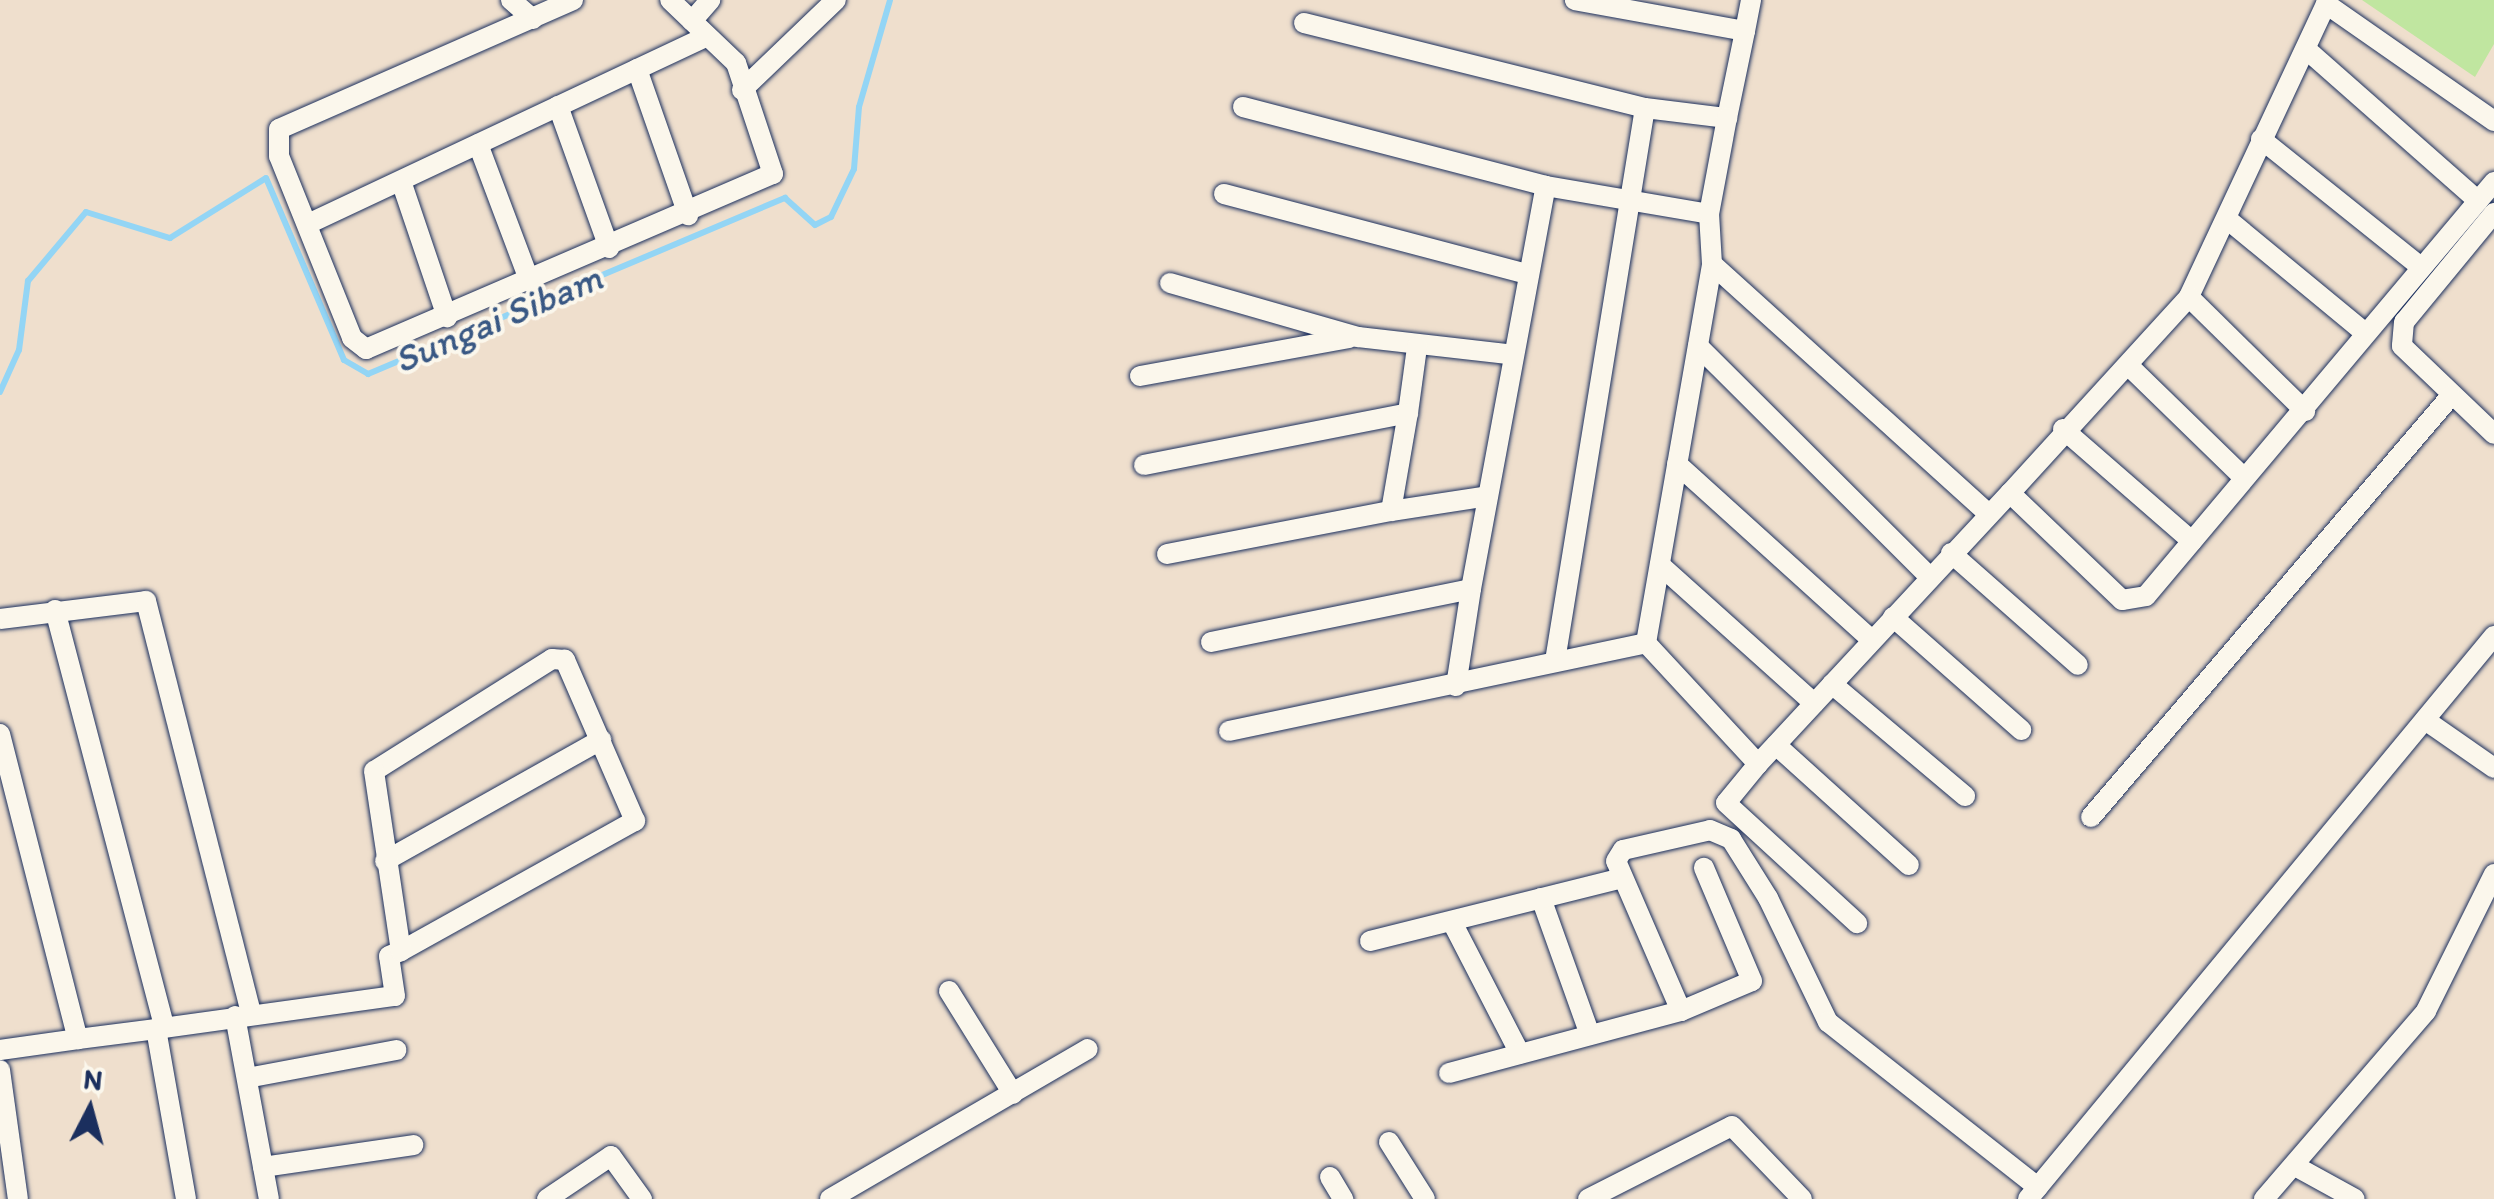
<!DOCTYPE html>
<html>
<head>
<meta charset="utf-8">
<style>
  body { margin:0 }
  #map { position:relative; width:2494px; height:1199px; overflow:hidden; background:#efdfcd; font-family:Itim,sans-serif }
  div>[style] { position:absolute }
  .green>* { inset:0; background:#c0e6a0 }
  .stream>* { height:6px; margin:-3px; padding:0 3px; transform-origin:3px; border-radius:3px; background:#93d5f5 }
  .roads { filter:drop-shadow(0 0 2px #1b2f5e) drop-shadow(0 0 2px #1b2f5e) }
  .minor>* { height:20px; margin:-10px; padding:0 10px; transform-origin:10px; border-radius:10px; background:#fbf7ec }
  span { translate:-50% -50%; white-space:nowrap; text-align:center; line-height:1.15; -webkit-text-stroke:8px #fbf7ec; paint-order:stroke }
  .water-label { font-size:38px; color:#395884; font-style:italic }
  .north { position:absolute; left:40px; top:1059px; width:100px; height:100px; -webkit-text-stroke:8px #fbf7ec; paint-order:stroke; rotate:6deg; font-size:28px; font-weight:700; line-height:40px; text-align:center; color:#1b2f5e }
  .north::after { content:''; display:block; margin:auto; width:35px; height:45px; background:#1b2f5e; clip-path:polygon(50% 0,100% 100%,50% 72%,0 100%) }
</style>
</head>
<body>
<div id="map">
  <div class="green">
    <i style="clip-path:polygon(2362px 0,2494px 0,2494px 44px,2475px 77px)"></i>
  </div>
  <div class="stream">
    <i style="left:0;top:392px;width:46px;rotate:-65.7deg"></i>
    <i style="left:19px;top:350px;width:70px;rotate:-82.6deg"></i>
    <i style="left:28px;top:281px;width:90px;rotate:-50deg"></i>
    <i style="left:86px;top:212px;width:88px;rotate:17.2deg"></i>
    <i style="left:170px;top:238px;width:113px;rotate:-32deg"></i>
    <i style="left:266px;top:178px;width:198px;rotate:66.8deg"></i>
    <i style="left:344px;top:360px;width:28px;rotate:30deg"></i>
    <i style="left:368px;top:374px;width:453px;rotate:-22.9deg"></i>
    <i style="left:785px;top:198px;width:40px;rotate:42deg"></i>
    <i style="left:815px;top:225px;width:18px;rotate:-27deg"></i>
    <i style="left:831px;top:217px;width:53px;rotate:-64.4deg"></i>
    <i style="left:854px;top:169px;width:62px;rotate:-85.4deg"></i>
    <i style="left:859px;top:107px;width:111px;rotate:-73.8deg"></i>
  </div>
  <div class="roads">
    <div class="minor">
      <i style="left:511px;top:0;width:29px;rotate:41deg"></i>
      <i style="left:573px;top:0;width:321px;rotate:156.3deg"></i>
      <i style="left:279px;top:129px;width:27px;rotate:90deg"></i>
      <i style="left:279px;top:156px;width:196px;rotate:68.1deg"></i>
      <i style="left:352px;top:338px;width:18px;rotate:38deg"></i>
      <i style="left:366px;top:349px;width:443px;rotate:-23.3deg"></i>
      <i style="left:773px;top:174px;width:117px;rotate:-108.4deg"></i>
      <i style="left:736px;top:63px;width:91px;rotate:-136.3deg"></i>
      <i style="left:692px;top:21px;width:28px;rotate:-49deg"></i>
      <i style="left:1304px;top:23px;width:351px;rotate:14deg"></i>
      <i style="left:1645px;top:108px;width:83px;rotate:7deg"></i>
      <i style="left:1727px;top:118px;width:89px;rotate:-78.3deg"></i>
      <i style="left:1745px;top:31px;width:173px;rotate:-169.7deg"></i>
      <i style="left:1745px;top:31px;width:32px;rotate:-79deg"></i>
      <i style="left:2307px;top:50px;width:228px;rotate:41.4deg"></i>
      <i style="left:637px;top:69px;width:155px;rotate:70.7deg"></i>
      <i style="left:742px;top:90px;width:130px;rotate:-43.8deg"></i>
      <i style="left:558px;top:106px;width:151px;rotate:70.2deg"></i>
      <i style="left:1243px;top:107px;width:313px;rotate:14.6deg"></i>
      <i style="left:1546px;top:186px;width:165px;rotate:9.7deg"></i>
      <i style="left:2494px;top:121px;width:205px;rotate:-145.1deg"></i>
      <i style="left:2326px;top:4px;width:323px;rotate:115.1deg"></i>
      <i style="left:2189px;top:297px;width:265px;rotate:132.4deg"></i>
      <i style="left:2010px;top:493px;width:155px;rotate:43.7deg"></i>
      <i style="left:2122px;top:600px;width:24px;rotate:-9deg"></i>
      <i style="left:2146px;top:596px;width:541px;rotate:-49.95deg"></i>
      <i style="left:2261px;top:139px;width:200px;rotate:38.7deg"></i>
      <i style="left:478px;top:144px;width:147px;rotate:69.4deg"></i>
      <i style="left:401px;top:181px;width:144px;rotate:71.3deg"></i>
      <i style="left:1224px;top:194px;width:308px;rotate:14.8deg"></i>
      <i style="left:2494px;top:213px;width:141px;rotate:129.5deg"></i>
      <i style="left:2404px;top:322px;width:24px;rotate:95deg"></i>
      <i style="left:2402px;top:346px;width:127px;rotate:43.7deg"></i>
      <i style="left:2227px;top:219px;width:176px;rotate:39.5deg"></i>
      <i style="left:310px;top:223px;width:439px;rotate:-25.2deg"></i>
      <i style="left:1712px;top:264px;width:373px;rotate:42.1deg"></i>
      <i style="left:1170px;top:283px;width:196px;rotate:16deg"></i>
      <i style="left:1358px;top:337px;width:151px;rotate:6.5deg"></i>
      <i style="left:2189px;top:297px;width:163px;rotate:44.5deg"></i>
      <i style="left:1698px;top:346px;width:327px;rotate:44.9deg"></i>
      <i style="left:2132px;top:369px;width:156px;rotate:44.2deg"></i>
      <i style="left:1140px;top:376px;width:213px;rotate:-10.3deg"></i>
      <i style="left:2063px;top:429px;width:171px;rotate:41deg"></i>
      <i style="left:1677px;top:464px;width:263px;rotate:42.1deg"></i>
      <i style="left:1144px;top:465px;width:269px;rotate:-11.1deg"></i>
      <i style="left:1408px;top:413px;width:67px;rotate:-82.2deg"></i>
      <i style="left:1391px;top:511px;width:98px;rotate:-8.8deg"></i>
      <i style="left:1951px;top:553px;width:169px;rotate:41.4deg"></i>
      <i style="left:1167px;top:554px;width:228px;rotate:-10.9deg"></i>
      <i style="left:1391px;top:511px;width:99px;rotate:-80.2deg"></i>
      <i style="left:1660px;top:565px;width:207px;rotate:41.9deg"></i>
      <i style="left:55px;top:610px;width:432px;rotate:75.3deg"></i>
      <i style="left:1893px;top:617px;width:171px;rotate:41.4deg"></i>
      <i style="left:0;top:619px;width:147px;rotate:-7deg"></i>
      <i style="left:146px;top:601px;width:425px;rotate:75.7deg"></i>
      <i style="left:1211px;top:642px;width:265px;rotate:-11.5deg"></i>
      <i style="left:1471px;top:589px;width:410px;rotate:-79.5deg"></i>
      <i style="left:1646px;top:643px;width:165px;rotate:47.2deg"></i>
      <i style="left:1758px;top:764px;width:370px;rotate:-47.1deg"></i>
      <i style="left:1555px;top:661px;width:560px;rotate:-80.76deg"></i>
      <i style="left:1832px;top:684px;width:174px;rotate:40.1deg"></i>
      <i style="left:1456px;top:686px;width:98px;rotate:-81.2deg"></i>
      <i style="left:2425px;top:720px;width:84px;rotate:34.8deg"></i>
      <i style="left:1229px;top:731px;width:426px;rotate:-11.9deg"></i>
      <i style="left:1646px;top:643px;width:385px;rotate:-80.1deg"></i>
      <i style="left:1712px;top:264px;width:50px;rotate:-93.4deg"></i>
      <i style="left:1709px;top:214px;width:98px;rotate:-79.4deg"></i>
      <i style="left:0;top:734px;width:315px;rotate:75.7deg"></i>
      <i style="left:78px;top:1039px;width:79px;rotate:-7.3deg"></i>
      <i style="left:1776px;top:745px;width:179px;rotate:42.1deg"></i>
      <i style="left:1758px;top:764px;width:50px;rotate:129.4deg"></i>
      <i style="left:1726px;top:803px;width:178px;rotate:42.5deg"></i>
      <i style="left:2091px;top:817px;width:553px;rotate:-49.48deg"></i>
      <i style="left:385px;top:861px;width:248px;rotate:-29.3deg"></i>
      <i style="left:1541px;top:898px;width:145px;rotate:70.3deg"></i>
      <i style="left:1452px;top:922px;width:148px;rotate:62.7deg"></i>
      <i style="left:1370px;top:941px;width:256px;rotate:-14deg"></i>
      <i style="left:949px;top:991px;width:121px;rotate:58.1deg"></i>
      <i style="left:1681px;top:1011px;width:77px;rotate:-22.9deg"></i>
      <i style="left:1752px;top:981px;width:123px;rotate:-113deg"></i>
      <i style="left:235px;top:1016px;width:186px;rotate:79.5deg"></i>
      <i style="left:0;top:1050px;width:79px;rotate:-8deg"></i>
      <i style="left:0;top:1070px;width:130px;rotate:82.1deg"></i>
      <i style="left:1449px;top:1073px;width:240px;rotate:-15deg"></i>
      <i style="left:1681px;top:1011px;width:163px;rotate:-113.4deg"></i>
      <i style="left:1616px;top:861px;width:13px;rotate:-58deg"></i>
      <i style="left:1623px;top:850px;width:89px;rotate:-12.9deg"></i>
      <i style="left:1710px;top:830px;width:23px;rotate:23deg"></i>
      <i style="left:1731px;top:839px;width:70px;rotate:57.9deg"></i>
      <i style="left:1768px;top:898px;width:138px;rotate:64.2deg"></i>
      <i style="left:1828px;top:1022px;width:267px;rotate:38.2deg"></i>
      <i style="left:247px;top:1078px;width:152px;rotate:-10.6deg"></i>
      <i style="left:1389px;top:1142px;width:67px;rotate:57.7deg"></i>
      <i style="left:2295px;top:1166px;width:68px;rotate:28.8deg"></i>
      <i style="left:263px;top:1167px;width:152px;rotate:-8.3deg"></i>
      <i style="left:1330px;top:1177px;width:26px;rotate:59deg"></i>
      <i style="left:186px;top:1199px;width:173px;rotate:-100deg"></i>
      <i style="left:156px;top:1029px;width:241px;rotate:-7.9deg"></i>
      <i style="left:395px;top:996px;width:40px;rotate:-98.5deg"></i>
      <i style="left:389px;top:956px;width:13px;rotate:-23deg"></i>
      <i style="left:401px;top:951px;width:268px;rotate:-29.1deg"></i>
      <i style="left:635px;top:821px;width:176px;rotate:-113.5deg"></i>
      <i style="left:565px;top:660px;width:13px;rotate:-176deg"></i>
      <i style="left:552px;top:659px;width:210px;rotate:147.8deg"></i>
      <i style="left:374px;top:771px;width:182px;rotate:81.5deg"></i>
      <i style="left:547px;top:1199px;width:77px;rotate:-33.9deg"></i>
      <i style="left:611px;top:1156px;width:53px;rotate:54.2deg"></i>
      <i style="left:830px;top:1199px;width:298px;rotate:-30.2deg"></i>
      <i style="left:1588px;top:1199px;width:161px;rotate:-26.9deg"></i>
      <i style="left:1732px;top:1126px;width:101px;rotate:46.2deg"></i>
      <i style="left:2028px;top:1199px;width:731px;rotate:-50.39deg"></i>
      <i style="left:2264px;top:1199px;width:248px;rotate:-49.2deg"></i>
      <i style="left:2426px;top:1011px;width:153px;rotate:-63.6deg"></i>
    </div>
  </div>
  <div class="water-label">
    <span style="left:498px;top:319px;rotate:-23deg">Sungai Sibam</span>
  </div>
  <div class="north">N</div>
</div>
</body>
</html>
